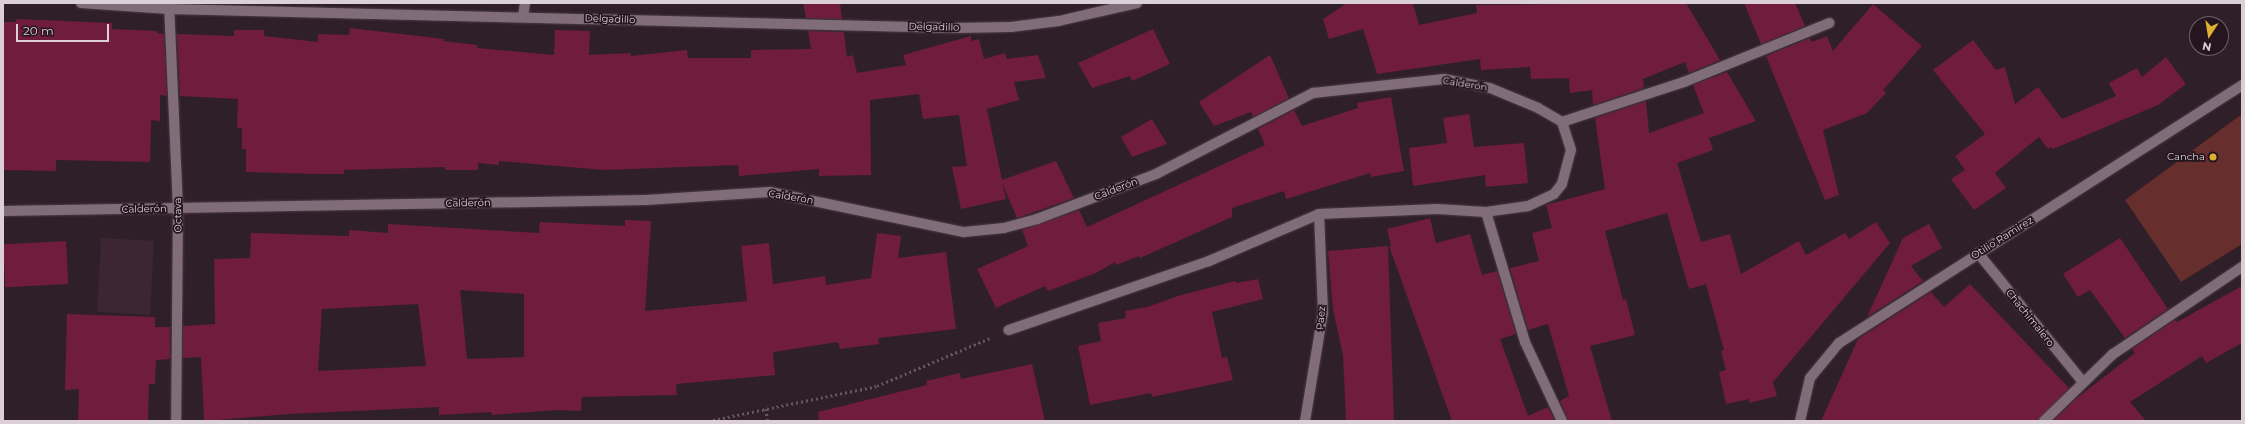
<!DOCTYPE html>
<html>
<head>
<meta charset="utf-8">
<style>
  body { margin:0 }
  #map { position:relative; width:2245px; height:424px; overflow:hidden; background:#2f1f29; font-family:Montserrat,sans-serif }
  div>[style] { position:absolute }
  .built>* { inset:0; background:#3c2634; transform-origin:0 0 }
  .green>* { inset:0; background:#662e2c }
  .building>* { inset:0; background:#6f1d3b; transform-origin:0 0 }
  .path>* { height:2.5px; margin-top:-1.25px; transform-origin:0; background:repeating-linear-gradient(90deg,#665861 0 2px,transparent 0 5px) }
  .roads { filter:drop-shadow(0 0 1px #4a3c45) drop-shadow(0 0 1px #4a3c45) }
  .minor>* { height:10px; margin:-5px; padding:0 5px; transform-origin:5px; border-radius:5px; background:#816d79 }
  .dots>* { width:11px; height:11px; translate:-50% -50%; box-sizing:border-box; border:2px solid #25151f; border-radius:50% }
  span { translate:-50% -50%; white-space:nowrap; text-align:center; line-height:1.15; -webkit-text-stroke:3.5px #25151f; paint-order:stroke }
  .street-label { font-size:10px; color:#dbd0d7 }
  .poi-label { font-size:10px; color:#dbd0d7 }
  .right { translate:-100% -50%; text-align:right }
  .frame { position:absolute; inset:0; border:4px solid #dbd0d7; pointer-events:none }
  .north { position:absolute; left:2189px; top:16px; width:40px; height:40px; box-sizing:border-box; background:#25151f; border:1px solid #6e6069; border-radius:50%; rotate:192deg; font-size:11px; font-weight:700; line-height:16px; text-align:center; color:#dbd0d7 }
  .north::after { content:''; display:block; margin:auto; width:14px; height:18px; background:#deb133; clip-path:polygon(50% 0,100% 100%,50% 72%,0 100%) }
  .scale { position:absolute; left:16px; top:24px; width:93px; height:18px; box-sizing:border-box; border:2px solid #dbd0d7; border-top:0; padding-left:5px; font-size:12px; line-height:14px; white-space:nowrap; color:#dbd0d7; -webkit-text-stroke:3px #25151f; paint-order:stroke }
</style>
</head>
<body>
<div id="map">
  <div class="built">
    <i style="left:101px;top:238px;width:53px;height:74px;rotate:3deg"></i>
  </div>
  <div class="green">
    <i style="clip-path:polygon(2242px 114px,2242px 244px,2181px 282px,2125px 200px)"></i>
  </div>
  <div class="building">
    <i style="clip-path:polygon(803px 3px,840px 3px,842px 19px,806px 18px)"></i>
    <i style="clip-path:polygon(1347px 3px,1413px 3px,1419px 25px,1477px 13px,1476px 5px,1686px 3px,1720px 60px,1689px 73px,1685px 62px,1643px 79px,1644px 88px,1593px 105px,1592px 90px,1570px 93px,1569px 78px,1531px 79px,1530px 67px,1481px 70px,1480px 59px,1377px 74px,1363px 29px,1329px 39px,1323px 19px)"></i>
    <i style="clip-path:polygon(1744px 3px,1795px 3px,1805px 26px,1761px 44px)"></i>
    <i style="clip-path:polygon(1873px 4px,1922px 46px,1883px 90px,1886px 93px,1867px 113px,1823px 130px,1839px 195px,1825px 200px,1766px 56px,1810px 38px,1812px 42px,1827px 36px,1833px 51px)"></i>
    <i style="clip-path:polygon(16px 19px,112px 23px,112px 29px,157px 31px,157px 33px,164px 34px,167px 96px,160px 95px,160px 121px,151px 120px,150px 162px,56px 160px,56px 171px,3px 170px,3px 22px,16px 22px)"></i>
    <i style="clip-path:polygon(350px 28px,444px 39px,443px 41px,477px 45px,477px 48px,554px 55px,555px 30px,590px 31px,589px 55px,631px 53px,631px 56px,687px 50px,688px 58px,751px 58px,751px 50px,811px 49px,808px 31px,844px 32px,847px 57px,853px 55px,857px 73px,906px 65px,903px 55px,971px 36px,971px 41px,979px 39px,984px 59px,1005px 53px,1007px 59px,1038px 55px,1046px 78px,1014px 82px,1019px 100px,987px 109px,1002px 180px,1056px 161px,1074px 198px,1017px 218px,1002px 183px,1006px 199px,961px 209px,952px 167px,967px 166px,959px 115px,923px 119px,919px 94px,870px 100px,871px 175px,819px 176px,819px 169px,739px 176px,738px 165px,604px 170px,499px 161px,499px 165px,478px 163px,478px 170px,445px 170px,445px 167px,344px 170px,344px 174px,318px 174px,246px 172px,246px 149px,242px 149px,242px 128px,237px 128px,238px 99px,180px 96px,177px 34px,234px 36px,234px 30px,264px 30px,264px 36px,318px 42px,318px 34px,349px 35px)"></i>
    <i style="clip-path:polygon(1153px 29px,1170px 64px,1132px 81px,1130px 76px,1092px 88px,1078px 63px)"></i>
    <i style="clip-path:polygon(1973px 40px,1996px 70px,2005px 67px,2015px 104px,2038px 87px,2062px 119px,2116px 96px,2109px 83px,2137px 68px,2142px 77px,2166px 57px,2186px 84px,2158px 105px,2053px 149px,2051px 147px,2048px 149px,2039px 137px,1995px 173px,2006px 188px,1974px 210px,1951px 179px,1965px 170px,1955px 156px,1985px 134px,1933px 70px)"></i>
    <i style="clip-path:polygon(1270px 55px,1289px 98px,1253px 117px,1251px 112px,1214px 126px,1199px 102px)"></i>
    <i style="clip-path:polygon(1727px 72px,1756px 121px,1709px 138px,1713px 150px,1677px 163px,1701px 242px,1730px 234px,1741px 274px,1799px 241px,1806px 255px,1845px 233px,1849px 239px,1876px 222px,1890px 243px,1773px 382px,1777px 396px,1749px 403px,1749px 399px,1726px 404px,1719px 372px,1726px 370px,1721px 351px,1724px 350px,1706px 284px,1689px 289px,1667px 213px,1605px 231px,1623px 300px,1626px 299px,1635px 335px,1590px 346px,1612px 421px,1568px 421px,1560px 401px,1569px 396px,1548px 324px,1528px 330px,1510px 268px,1539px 261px,1532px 233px,1552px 228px,1546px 205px,1605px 189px,1595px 118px,1646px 101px,1649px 133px,1704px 113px,1693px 85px)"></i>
    <i style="clip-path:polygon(1391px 97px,1404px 171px,1371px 177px,1370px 173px,1286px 199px,1284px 191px,1232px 208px,1232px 217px,1140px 258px,1139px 256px,1116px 265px,1115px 262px,1096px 273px,1048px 291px,1045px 286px,996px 308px,977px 269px,1028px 246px,1022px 230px,1079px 210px,1087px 227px,1265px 145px,1258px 129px,1294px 110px,1302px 126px,1358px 108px,1357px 103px)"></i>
    <i style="clip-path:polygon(1469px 114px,1474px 147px,1524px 143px,1528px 183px,1486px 187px,1485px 175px,1413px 186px,1409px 148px,1447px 143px,1443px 118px)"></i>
    <i style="clip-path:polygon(1152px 119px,1167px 144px,1132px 157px,1121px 137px)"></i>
    <i style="clip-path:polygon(1430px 218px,1436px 243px,1470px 234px,1482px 275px,1497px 271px,1516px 334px,1500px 339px,1528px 416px,1548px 407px,1555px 421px,1452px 421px,1389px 246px,1391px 246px,1387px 229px)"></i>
    <i style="clip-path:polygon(evenodd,625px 220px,651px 221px,645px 311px,747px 301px,741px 246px,769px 243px,773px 284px,825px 276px,826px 285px,871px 278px,877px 233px,901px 236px,898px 258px,946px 252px,956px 329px,878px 338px,879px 344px,840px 349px,838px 342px,773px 352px,775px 375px,676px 384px,677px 395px,582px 397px,581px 411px,556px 410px,492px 415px,491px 412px,439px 415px,439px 407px,290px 414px,204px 421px,201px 357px,183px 358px,183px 326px,215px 324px,214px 259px,250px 258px,251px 233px,349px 236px,349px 230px,388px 233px,388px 224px,539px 233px,540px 222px,625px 226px,625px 220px,460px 290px,524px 294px,524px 357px,467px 359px,460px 290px,625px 220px,418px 304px,426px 366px,318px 371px,322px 309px,418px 304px)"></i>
    <i style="clip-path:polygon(1929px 224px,1942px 248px,1911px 266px,1923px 281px,1867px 317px,1903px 238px)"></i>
    <i style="clip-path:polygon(2120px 238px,2168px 309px,2125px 338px,2090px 290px,2078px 297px,2063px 274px)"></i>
    <i style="left:66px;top:241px;width:43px;height:63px;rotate:87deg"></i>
    <i style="clip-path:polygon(1388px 246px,1394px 421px,1346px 421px,1343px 355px,1333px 310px,1328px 251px)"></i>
    <i style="clip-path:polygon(1258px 279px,1263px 299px,1212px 312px,1222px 358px,1227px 357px,1233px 380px,1152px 397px,1151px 393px,1090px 405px,1078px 346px,1101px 341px,1098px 323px,1126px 318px,1125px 311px,1147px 307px,1178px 296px,1235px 281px,1236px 283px)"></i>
    <i style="clip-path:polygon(1970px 284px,2069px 388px,2038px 421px,1821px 421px,1858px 339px,1931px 292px,1944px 307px)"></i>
    <i style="clip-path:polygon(2242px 286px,2242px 343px,2206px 363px,2202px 356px,2130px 402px,2146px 421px,2053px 421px,2078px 397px,2135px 353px,2132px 349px,2175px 320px,2177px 322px)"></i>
    <i style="clip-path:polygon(67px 314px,155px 317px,155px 327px,170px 327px,170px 359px,156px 360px,155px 384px,149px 384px,148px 421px,78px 421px,79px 389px,65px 390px)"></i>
    <i style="clip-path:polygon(1032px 364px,1045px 421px,819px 421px,818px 412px,927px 385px,926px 381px,960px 373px,961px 379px)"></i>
  </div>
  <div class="path">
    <i style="left:766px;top:409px;width:12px;rotate:81deg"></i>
    <i style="left:708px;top:421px;width:173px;rotate:-11.7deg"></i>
    <i style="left:877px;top:386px;width:123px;rotate:-23deg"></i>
  </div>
  <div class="roads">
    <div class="minor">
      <i style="left:81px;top:3px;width:88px;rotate:3.9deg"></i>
      <i style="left:169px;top:9px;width:785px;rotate:1.39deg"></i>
      <i style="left:954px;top:28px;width:57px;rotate:-1deg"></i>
      <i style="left:1011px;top:27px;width:48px;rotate:-7.1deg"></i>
      <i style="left:1059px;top:21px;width:80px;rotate:-13deg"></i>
      <i style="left:169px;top:3px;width:205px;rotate:87.5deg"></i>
      <i style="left:178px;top:208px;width:213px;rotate:90.5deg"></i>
      <i style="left:523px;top:17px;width:14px;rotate:-82deg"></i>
      <i style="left:1562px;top:122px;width:128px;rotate:-18.2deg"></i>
      <i style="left:1684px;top:82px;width:157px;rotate:-22.1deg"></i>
      <i style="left:3px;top:211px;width:643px;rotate:-0.98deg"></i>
      <i style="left:646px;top:200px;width:124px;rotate:-3.7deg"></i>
      <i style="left:770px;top:192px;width:198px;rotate:11.7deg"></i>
      <i style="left:964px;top:232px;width:40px;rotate:-5.7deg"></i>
      <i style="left:1004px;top:228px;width:34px;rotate:-15deg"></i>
      <i style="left:1037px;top:219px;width:127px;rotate:-20.7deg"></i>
      <i style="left:1156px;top:174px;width:177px;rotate:-27.3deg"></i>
      <i style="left:1313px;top:93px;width:132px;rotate:-6.1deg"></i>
      <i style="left:1444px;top:79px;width:47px;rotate:11.1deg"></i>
      <i style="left:1490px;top:88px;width:52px;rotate:22.6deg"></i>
      <i style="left:1538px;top:108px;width:28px;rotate:30deg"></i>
      <i style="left:1562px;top:122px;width:29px;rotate:72deg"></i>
      <i style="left:1571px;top:150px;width:35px;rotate:105deg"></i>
      <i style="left:1562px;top:184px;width:13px;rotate:129deg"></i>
      <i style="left:1554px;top:194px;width:29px;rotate:155deg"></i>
      <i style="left:1528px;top:206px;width:42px;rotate:171.9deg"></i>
      <i style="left:1486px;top:212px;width:49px;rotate:-176.5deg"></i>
      <i style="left:1437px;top:209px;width:118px;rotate:177.6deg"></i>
      <i style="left:1319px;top:214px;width:120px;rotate:156.9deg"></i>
      <i style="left:1209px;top:261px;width:212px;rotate:161deg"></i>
      <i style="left:1486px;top:212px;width:136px;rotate:73.3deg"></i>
      <i style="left:1525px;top:342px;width:87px;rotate:64.9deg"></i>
      <i style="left:1978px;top:253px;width:166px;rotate:50.9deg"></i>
      <i style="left:1305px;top:421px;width:110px;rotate:-80.6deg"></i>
      <i style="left:1323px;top:312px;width:98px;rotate:-92.3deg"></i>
      <i style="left:1800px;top:421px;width:44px;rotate:-76.9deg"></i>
      <i style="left:1810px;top:378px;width:45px;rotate:-50.4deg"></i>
      <i style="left:1839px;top:343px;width:479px;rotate:-32.6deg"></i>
      <i style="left:2044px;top:421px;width:96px;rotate:-44.2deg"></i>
      <i style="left:2113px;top:354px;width:156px;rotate:-34deg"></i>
    </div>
  </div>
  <div class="dots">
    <i style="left:2213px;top:157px;background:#deb133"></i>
  </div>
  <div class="street-label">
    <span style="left:610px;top:19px;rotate:2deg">Delgadillo</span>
    <span style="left:934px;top:27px;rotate:1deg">Delgadillo</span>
    <span style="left:1465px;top:84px;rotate:9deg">Calderón</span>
    <span style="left:1116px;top:189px;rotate:-21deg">Calderón</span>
    <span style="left:791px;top:197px;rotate:9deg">Calderón</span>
    <span style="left:468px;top:203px;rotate:-1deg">Calderón</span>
    <span style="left:144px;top:209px;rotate:-1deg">Calderón</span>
    <span style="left:178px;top:215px;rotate:-91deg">Octava</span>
    <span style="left:2002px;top:238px;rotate:-32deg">Otilio Ramirez</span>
    <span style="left:1321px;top:318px;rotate:-85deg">Paez</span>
    <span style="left:2030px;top:318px;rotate:51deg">Chachimalero</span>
  </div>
  <div class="poi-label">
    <span class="right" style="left:2205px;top:157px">Cancha</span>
  </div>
  <div class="frame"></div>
  <div class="north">N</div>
  <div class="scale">20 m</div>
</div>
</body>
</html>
